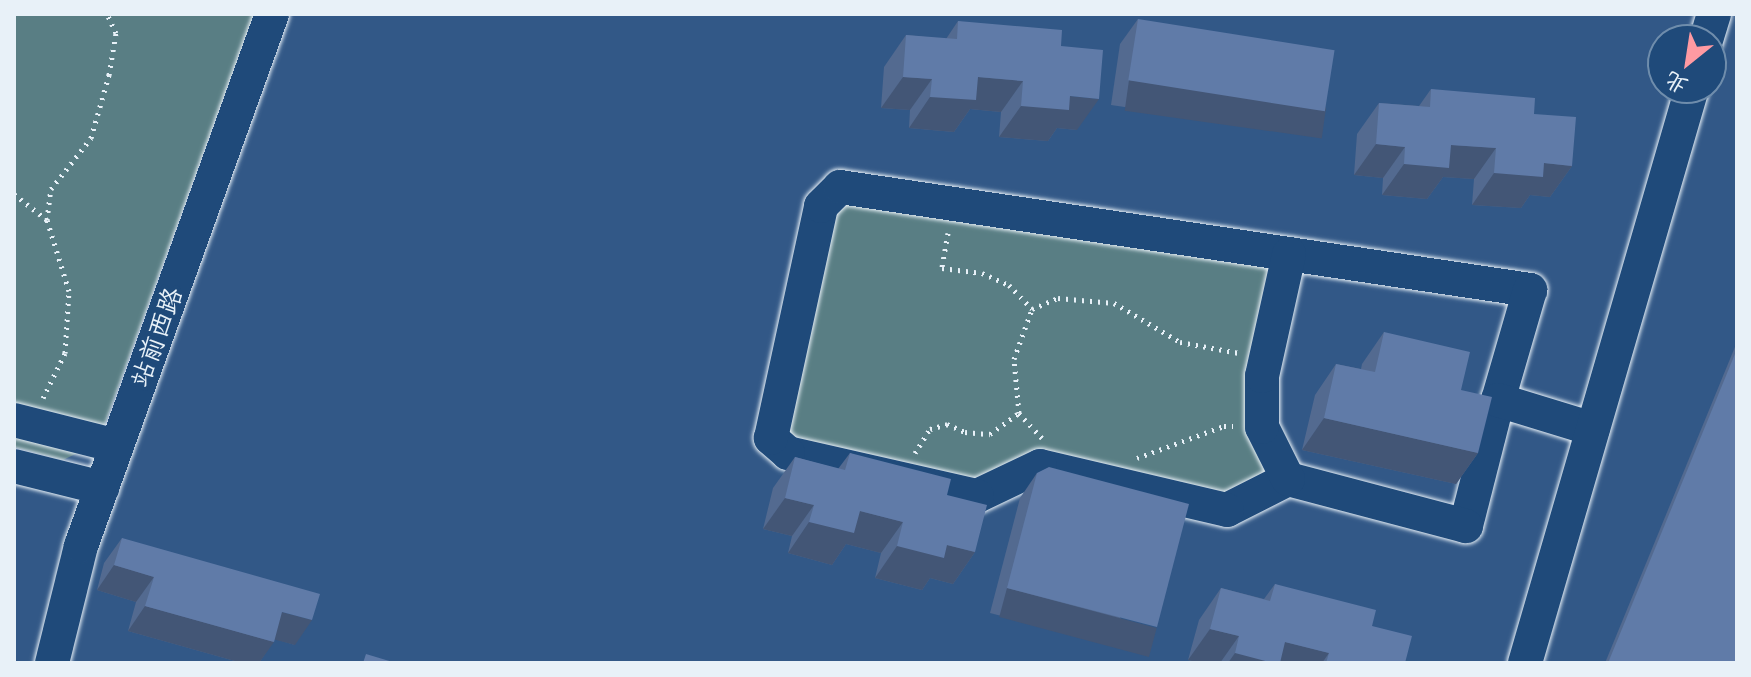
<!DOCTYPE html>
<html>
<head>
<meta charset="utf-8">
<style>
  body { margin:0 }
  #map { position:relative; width:1751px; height:677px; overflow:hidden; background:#325887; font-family:"Patrick Hand","LXGW WenKai TC",sans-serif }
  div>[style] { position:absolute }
  .green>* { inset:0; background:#597e84 }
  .path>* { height:5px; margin-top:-2.5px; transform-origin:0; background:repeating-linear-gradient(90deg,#e8f1f8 0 2px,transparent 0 8px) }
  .roads { filter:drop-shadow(0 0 2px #e8f1f8) drop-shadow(0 0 2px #e8f1f8) }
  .minor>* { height:34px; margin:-17px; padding:0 17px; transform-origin:17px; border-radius:17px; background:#1f4a7a }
  .wall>* { inset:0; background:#536a90 }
  .shaded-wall>* { inset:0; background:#435676; transform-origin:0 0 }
  .building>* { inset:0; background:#607ba8; transform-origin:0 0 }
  span { translate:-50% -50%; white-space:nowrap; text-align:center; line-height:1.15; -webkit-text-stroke:8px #1f4a7a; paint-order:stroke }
  .street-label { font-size:26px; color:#e8f1f8 }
  .frame { position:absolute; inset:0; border:16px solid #e8f1f8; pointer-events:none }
  .north { position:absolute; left:1647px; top:24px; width:80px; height:80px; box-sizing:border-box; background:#1f4a7a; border:2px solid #6f8dac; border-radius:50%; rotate:210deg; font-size:22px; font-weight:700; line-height:32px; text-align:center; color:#e8f1f8 }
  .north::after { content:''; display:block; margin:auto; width:28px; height:36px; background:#ff9aa2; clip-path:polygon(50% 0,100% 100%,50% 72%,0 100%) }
</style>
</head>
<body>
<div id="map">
  <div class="green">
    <i style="clip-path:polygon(14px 14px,254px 14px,98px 443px,63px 460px,14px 447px)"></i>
    <i style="clip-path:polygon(840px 187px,1289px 254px,1262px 376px,1288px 479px,1227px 510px,1040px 466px,977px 496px,771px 438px)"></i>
  </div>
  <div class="path">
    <i style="left:14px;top:194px;width:42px;rotate:38.2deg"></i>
    <i style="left:948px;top:233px;width:36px;rotate:100deg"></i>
    <i style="left:942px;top:268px;width:40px;rotate:7.1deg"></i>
    <i style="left:982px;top:273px;width:30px;rotate:24deg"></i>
    <i style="left:1009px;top:285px;width:33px;rotate:46deg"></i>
    <i style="left:43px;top:398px;width:50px;rotate:-63.9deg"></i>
    <i style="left:65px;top:353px;width:62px;rotate:-86.3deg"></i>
    <i style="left:69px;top:291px;width:74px;rotate:-107.2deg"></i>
    <i style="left:47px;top:220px;width:31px;rotate:-83deg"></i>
    <i style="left:51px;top:189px;width:65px;rotate:-51.9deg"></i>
    <i style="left:91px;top:138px;width:66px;rotate:-74.1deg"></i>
    <i style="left:109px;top:75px;width:43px;rotate:-80.5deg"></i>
    <i style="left:116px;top:33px;width:21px;rotate:-115deg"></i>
    <i style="left:1042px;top:438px;width:34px;rotate:-133deg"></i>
    <i style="left:1019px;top:413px;width:54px;rotate:-95.3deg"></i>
    <i style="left:1014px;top:359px;width:53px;rotate:-70.2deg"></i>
    <i style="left:1032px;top:309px;width:28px;rotate:-23deg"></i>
    <i style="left:1058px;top:298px;width:56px;rotate:5.1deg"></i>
    <i style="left:1114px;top:303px;width:77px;rotate:30.6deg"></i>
    <i style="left:1180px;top:342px;width:60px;rotate:10.6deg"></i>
    <i style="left:915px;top:453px;width:28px;rotate:-58deg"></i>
    <i style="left:930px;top:429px;width:18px;rotate:-16deg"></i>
    <i style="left:947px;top:424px;width:20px;rotate:24deg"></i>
    <i style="left:965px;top:432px;width:25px;rotate:5deg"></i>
    <i style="left:990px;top:434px;width:36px;rotate:-36deg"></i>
    <i style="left:1137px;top:458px;width:93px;rotate:-20.2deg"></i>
    <i style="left:1224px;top:426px;width:9px"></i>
  </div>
  <div class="roads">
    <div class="minor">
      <i style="left:1706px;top:40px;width:27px;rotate:-73deg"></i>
      <i style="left:1498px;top:400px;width:130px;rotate:104.3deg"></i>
      <i style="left:1466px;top:526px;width:184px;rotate:-165.2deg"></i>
      <i style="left:1288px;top:479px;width:68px;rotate:153.1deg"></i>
      <i style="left:1227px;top:510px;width:192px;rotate:-166.8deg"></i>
      <i style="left:1040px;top:466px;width:70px;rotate:154.5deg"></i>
      <i style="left:977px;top:496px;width:194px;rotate:-167.2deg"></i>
      <i style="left:788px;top:453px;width:23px;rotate:-139deg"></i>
      <i style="left:771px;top:438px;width:237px;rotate:-77.8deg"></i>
      <i style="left:821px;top:206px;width:27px;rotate:-45deg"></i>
      <i style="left:840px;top:187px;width:698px;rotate:8.49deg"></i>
      <i style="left:1530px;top:290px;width:115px;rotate:106.2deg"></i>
      <i style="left:1498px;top:400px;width:99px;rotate:17deg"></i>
      <i style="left:14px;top:420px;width:106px;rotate:14.2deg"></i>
      <i style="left:14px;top:466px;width:91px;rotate:14deg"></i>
      <i style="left:1288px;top:479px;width:58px;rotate:-116.6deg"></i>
      <i style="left:1262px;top:427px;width:51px;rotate:-90deg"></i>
      <i style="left:1262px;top:376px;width:125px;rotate:-77.5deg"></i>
      <i style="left:52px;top:663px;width:121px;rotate:-76.1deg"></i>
      <i style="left:81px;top:546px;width:565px;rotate:-70.25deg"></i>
      <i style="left:1525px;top:663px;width:599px;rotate:-73.8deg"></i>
    </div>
  </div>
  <div class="wall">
    <i style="clip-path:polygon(1138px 19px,1308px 134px,1111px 105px,1120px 44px)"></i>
    <i style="clip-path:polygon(958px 21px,1061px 46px,1077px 130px,1057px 128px,1048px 141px,999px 137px,1001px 112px,970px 109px,954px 132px,909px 128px,910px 110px,881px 108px,884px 67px,906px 35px,946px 39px)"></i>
    <i style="clip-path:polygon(1431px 89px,1534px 114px,1572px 166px,1550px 197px,1530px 195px,1521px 208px,1472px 205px,1474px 179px,1443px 177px,1427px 199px,1382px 195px,1383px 178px,1354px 175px,1357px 134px,1379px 103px,1419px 106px)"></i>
    <i style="clip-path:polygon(1384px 332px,1461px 390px,1478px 453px,1456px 484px,1302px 450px,1315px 395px,1336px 364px,1361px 369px,1362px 364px)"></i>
    <i style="clip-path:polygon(1737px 342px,1737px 663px,1605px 663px)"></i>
    <i style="clip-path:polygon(850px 453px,947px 495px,975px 552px,953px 584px,930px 578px,922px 590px,875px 578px,881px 553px,846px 544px,832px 565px,788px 553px,792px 536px,763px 529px,773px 488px,795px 457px,838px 469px)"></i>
    <i style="clip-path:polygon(1037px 473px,1140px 652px,990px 613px,1020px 498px)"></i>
    <i style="clip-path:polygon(122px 538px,295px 645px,275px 639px,259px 663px,242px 663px,128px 631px,136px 602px,97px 590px,104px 563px)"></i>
    <i style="clip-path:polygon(1275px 584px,1372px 626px,1405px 663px,1200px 663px,1188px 660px,1199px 620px,1221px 588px,1264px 599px)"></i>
  </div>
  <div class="shaded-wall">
    <i style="clip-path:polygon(903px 77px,932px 79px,910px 110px,881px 108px)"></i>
    <i style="clip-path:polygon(978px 77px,1023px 81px,1001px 112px,970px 109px,954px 132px,909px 128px,930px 97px)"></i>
    <i style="left:1129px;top:80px;width:199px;height:31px;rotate:8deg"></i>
    <i style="clip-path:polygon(1070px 96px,1099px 99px,1077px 130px,1057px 128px,1048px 141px,999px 137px,1021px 106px)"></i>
    <i style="clip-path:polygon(1376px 144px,1405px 147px,1383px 178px,1354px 175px)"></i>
    <i style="clip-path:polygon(1451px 145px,1496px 148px,1474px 179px,1443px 177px,1427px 199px,1382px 195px,1404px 164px)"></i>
    <i style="clip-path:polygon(1544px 163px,1572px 166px,1550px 197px,1530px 195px,1521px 208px,1472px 205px,1494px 173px)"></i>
    <i style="clip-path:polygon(1324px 418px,1478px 453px,1456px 484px,1302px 450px)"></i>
    <i style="clip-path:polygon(785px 498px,814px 505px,792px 536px,763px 529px)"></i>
    <i style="clip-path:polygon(860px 511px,903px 522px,881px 553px,846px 544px,832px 565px,788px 553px,809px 522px)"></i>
    <i style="clip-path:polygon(947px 545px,975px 552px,953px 584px,930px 578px,922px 590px,875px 578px,897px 546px)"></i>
    <i style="clip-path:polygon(114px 565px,154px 577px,136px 602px,97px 590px)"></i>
    <i style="left:1007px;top:588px;width:155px;height:30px;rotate:15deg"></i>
    <i style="clip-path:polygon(145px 606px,274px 642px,259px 663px,242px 663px,128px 631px)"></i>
    <i style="clip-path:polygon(282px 612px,312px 620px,295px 645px,265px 637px)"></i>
    <i style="clip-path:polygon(1210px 629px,1239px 636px,1220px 663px,1200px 663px,1188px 660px)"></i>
    <i style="clip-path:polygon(1285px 642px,1329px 653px,1322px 663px,1228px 663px,1235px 653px)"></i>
  </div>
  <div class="building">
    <i style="left:1138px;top:19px;width:199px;height:62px;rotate:9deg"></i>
    <i style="clip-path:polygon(958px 21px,1062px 30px,1061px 46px,1103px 50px,1099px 99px,1070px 96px,1069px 110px,1021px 106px,1023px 81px,978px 77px,976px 100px,930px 97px,932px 79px,903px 77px,906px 35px,957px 39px)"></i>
    <i style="clip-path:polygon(1431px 89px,1535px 98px,1534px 114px,1576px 117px,1572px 166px,1544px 163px,1543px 177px,1494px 173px,1496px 148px,1451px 145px,1449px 168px,1404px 164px,1405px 147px,1376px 144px,1379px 103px,1430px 107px)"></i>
    <i style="clip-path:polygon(1384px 332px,1470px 352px,1461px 390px,1492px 397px,1478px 453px,1324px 418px,1336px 364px,1375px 372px)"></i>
    <i style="clip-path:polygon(1737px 349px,1737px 663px,1608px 663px)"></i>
    <i style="clip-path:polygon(850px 453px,951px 479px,947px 495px,987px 505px,975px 552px,947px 545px,944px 558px,897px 546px,903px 522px,860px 511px,854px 533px,809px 522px,814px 505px,785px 498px,795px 457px,845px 470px)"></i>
    <i style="clip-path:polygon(1049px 467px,1189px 504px,1157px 627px,1007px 588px,1037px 473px)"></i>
    <i style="clip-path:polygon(122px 538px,320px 594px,312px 620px,282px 612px,274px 642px,145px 606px,154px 577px,114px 565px)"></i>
    <i style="clip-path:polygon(1275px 584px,1376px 610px,1372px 626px,1412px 636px,1405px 663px,1326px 663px,1329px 653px,1285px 642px,1280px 663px,1273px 663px,1235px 653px,1239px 636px,1210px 629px,1221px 588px,1270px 601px)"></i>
    <i style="clip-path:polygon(366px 654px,396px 663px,363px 663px)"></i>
  </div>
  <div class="street-label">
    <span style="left:156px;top:337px;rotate:-70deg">站前西路</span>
  </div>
  <div class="frame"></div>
  <div class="north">北</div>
</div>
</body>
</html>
